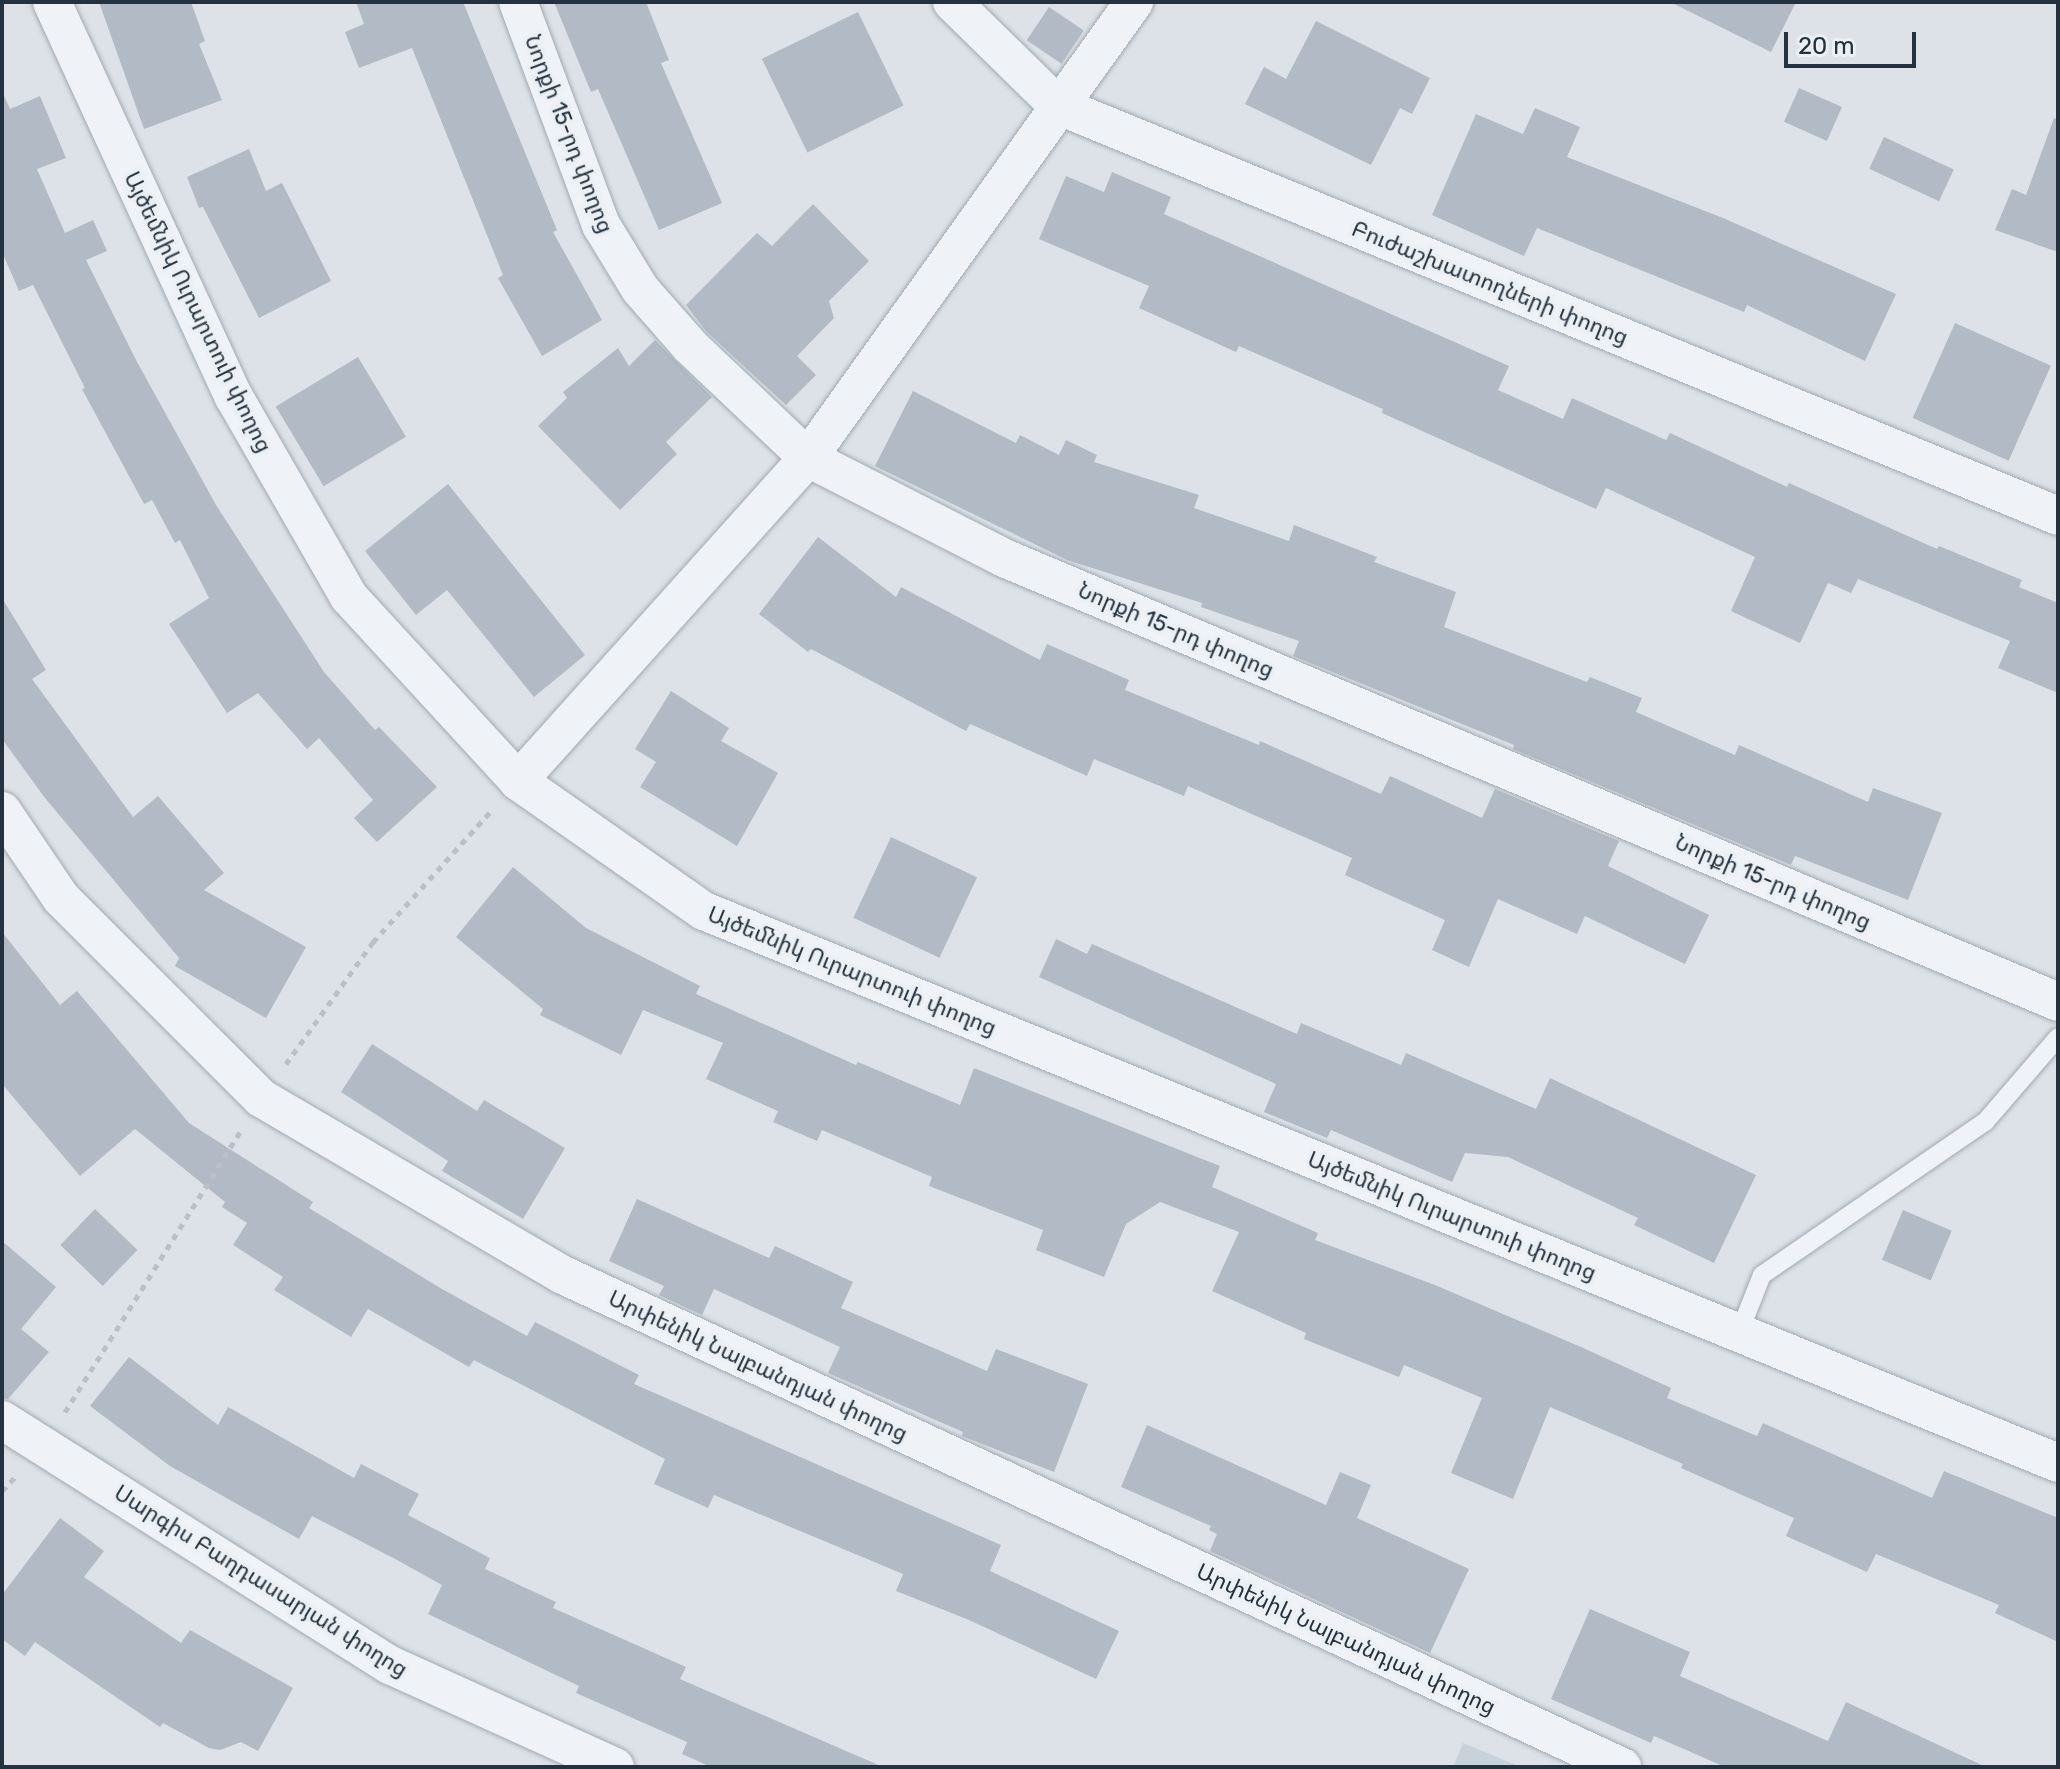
<!DOCTYPE html>
<html>
<head>
<meta charset="utf-8">
<style>
  body { margin:0 }
  #map { position:relative; width:2060px; height:1769px; overflow:hidden; background:#dce2e8; font-family:Rubik,"Noto Sans Armenian",sans-serif }
  div>[style] { position:absolute }
  .built>* { inset:0; background:#c9d1da }
  .building>* { inset:0; background:#b2bbc5; transform-origin:0 0 }
  .path>* { height:5px; margin-top:-2.5px; transform-origin:0; background:repeating-linear-gradient(90deg,#bac0c6 0 6px,transparent 0 12px) }
  .roads { filter:drop-shadow(0 0 2px #a1a9b2) drop-shadow(0 0 2px #a1a9b2) }
  .lane>* { height:18px; margin:-9px; padding:0 9px; transform-origin:9px; border-radius:9px; background:#eff2f6 }
  .street>* { height:38px; margin:-19px; padding:0 19px; transform-origin:19px; border-radius:19px; background:#eff2f6 }
  span { translate:-50% -50%; white-space:nowrap; text-align:center; line-height:1.15; -webkit-text-stroke:7px #ebf0f5; paint-order:stroke }
  .street-label { font-size:22px; color:#24313f }
  .frame { position:absolute; inset:0; border:4px solid #24313f; pointer-events:none }
  .scale { position:absolute; left:1784px; top:32px; width:132px; height:36px; box-sizing:border-box; border:4px solid #24313f; border-top:0; padding-left:10px; font-size:24px; line-height:28px; white-space:nowrap; color:#24313f; -webkit-text-stroke:6px #ebf0f5; paint-order:stroke }
</style>
</head>
<body>
<div id="map">
  <div class="built">
    <i style="clip-path:polygon(1463px 1743px,1521px 1767px,1453px 1767px)"></i>
  </div>
  <div class="building">
    <i style="clip-path:polygon(99px 2px,191px 2px,205px 41px,199px 44px,222px 100px,144px 129px)"></i>
    <i style="clip-path:polygon(356px 2px,463px 2px,557px 230px,553px 232px,602px 320px,542px 356px,498px 278px,503px 275px,412px 48px,359px 68px,345px 32px,364px 24px)"></i>
    <i style="clip-path:polygon(554px 2px,646px 2px,669px 60px,661px 63px,722px 203px,659px 230px,598px 89px,591px 92px)"></i>
    <i style="clip-path:polygon(1670px 2px,1796px 2px,1771px 52px)"></i>
    <i style="left:1049px;top:7px;width:42px;height:40px;rotate:34deg"></i>
    <i style="left:858px;top:12px;width:104px;height:107px;rotate:64deg"></i>
    <i style="clip-path:polygon(1316px 21px,1430px 78px,1412px 114px,1400px 108px,1371px 165px,1245px 104px,1264px 67px,1286px 79px)"></i>
    <i style="left:1799px;top:88px;width:47px;height:37px;rotate:24deg"></i>
    <i style="clip-path:polygon(2px 91px,10px 109px,40px 96px,66px 158px,37px 169px,65px 233px,93px 220px,107px 251px,86px 260px,136px 360px,216px 505px,324px 672px,375px 730px,379px 727px,437px 787px,377px 842px,354px 818px,373px 800px,319px 738px,307px 749px,258px 693px,227px 713px,169px 624px,209px 598px,180px 540px,175px 543px,152px 500px,144px 504px,82px 389px,85px 388px,33px 285px,19px 291px,2px 252px)"></i>
    <i style="clip-path:polygon(1535px 108px,1580px 127px,1567px 157px,1723px 218px,1896px 294px,1865px 361px,1747px 305px,1744px 312px,1537px 228px,1524px 256px,1432px 215px,1476px 114px,1523px 134px)"></i>
    <i style="clip-path:polygon(2054px 118px,2058px 119px,2058px 252px,1995px 230px,2012px 189px,2026px 195px)"></i>
    <i style="left:1884px;top:137px;width:77px;height:35px;rotate:25deg"></i>
    <i style="clip-path:polygon(249px 149px,266px 191px,282px 183px,331px 281px,259px 318px,203px 207px,199px 208px,187px 177px)"></i>
    <i style="clip-path:polygon(1112px 172px,1171px 197px,1164px 214px,1509px 366px,1498px 390px,1563px 419px,1572px 398px,1666px 440px,1670px 433px,1787px 487px,1789px 483px,1937px 549px,1939px 546px,2022px 580px,2019px 587px,2058px 603px,2058px 693px,1998px 668px,2010px 641px,1858px 579px,1851px 593px,1828px 583px,1800px 643px,1731px 611px,1755px 557px,1606px 488px,1596px 509px,1382px 413px,1383px 409px,1239px 346px,1236px 352px,1139px 308px,1149px 286px,1039px 239px,1066px 176px,1104px 192px)"></i>
    <i style="clip-path:polygon(813px 204px,869px 261px,829px 301px,834px 318px,797px 356px,816px 375px,786px 405px,706px 331px,686px 305px,757px 233px,772px 246px)"></i>
    <i style="left:1955px;top:323px;width:105px;height:104px;rotate:24deg"></i>
    <i style="clip-path:polygon(655px 340px,712px 397px,666px 442px,677px 454px,620px 510px,538px 426px,567px 398px,563px 392px,618px 348px,629px 366px)"></i>
    <i style="left:358px;top:357px;width:93px;height:96px;rotate:59deg"></i>
    <i style="clip-path:polygon(913px 391px,1016px 443px,1020px 435px,1059px 455px,1066px 440px,1097px 455px,1094px 462px,1199px 495px,1194px 508px,1289px 541px,1294px 525px,1377px 557px,1374px 562px,1456px 592px,1444px 627px,1587px 682px,1590px 677px,1642px 698px,1636px 712px,1735px 755px,1739px 745px,1868px 802px,1873px 788px,1942px 813px,1908px 900px,1795px 856px,1791px 865px,1513px 749px,1514px 745px,1293px 656px,1299px 641px,1201px 607px,1202px 603px,1067px 560px,875px 466px)"></i>
    <i style="clip-path:polygon(448px 484px,585px 655px,534px 697px,447px 590px,416px 615px,365px 551px)"></i>
    <i style="clip-path:polygon(818px 537px,896px 597px,901px 587px,1040px 660px,1047px 644px,1129px 680px,1125px 690px,1259px 745px,1260px 741px,1381px 794px,1390px 776px,1482px 818px,1495px 789px,1619px 841px,1608px 866px,1709px 915px,1685px 964px,1585px 916px,1577px 934px,1498px 899px,1469px 967px,1432px 950px,1445px 920px,1345px 875px,1352px 858px,1188px 786px,1184px 796px,1094px 759px,1087px 776px,970px 724px,966px 731px,811px 649px,808px 652px,759px 614px)"></i>
    <i style="clip-path:polygon(2px 598px,46px 670px,32px 679px,133px 817px,158px 796px,224px 873px,204px 890px,306px 947px,266px 1018px,175px 966px,179px 958px,45px 798px,2px 739px)"></i>
    <i style="clip-path:polygon(671px 691px,729px 728px,721px 741px,778px 773px,737px 846px,640px 787px,656px 762px,635px 749px)"></i>
    <i style="left:891px;top:837px;width:95px;height:89px;rotate:25deg"></i>
    <i style="clip-path:polygon(513px 867px,586px 928px,700px 986px,696px 994px,856px 1065px,858px 1062px,960px 1105px,974px 1068px,1220px 1166px,1212px 1187px,1318px 1233px,1315px 1240px,1435px 1285px,1581px 1347px,1671px 1388px,1667px 1398px,1757px 1436px,1763px 1423px,1932px 1498px,1944px 1471px,2058px 1518px,2058px 1642px,1995px 1613px,1999px 1605px,1876px 1554px,1867px 1572px,1786px 1536px,1794px 1518px,1681px 1468px,1683px 1464px,1550px 1407px,1513px 1499px,1451px 1473px,1482px 1398px,1404px 1365px,1399px 1377px,1304px 1339px,1306px 1333px,1212px 1291px,1239px 1232px,1160px 1202px,1126px 1224px,1104px 1277px,1036px 1250px,1043px 1230px,929px 1186px,932px 1177px,822px 1130px,817px 1141px,773px 1122px,778px 1111px,706px 1079px,723px 1043px,643px 1010px,621px 1055px,540px 1015px,543px 1009px,456px 937px)"></i>
    <i style="clip-path:polygon(2px 932px,60px 1005px,77px 991px,189px 1123px,313px 1202px,309px 1208px,442px 1289px,527px 1336px,535px 1322px,639px 1375px,634px 1384px,1001px 1545px,990px 1571px,1119px 1631px,1096px 1679px,969px 1620px,896px 1591px,903px 1574px,714px 1495px,708px 1508px,654px 1484px,665px 1459px,474px 1360px,469px 1367px,368px 1309px,351px 1337px,274px 1290px,283px 1277px,233px 1245px,247px 1223px,222px 1207px,225px 1202px,135px 1129px,80px 1176px,2px 1084px)"></i>
    <i style="clip-path:polygon(1056px 939px,1087px 954px,1092px 944px,1297px 1034px,1301px 1023px,1401px 1065px,1406px 1053px,1536px 1109px,1550px 1078px,1756px 1175px,1714px 1263px,1634px 1225px,1638px 1218px,1508px 1157px,1465px 1153px,1452px 1182px,1331px 1130px,1327px 1138px,1264px 1112px,1276px 1084px,1039px 977px)"></i>
    <i style="clip-path:polygon(372px 1044px,477px 1111px,484px 1100px,565px 1148px,523px 1219px,442px 1171px,448px 1161px,341px 1092px)"></i>
    <i style="clip-path:polygon(637px 1199px,769px 1258px,775px 1246px,853px 1282px,841px 1308px,987px 1371px,996px 1349px,1088px 1384px,1054px 1472px,962px 1436px,963px 1432px,828px 1373px,840px 1347px,714px 1289px,702px 1315px,659px 1295px,664px 1286px,609px 1261px)"></i>
    <i style="left:95px;top:1209px;width:59px;height:50px;rotate:44deg"></i>
    <i style="left:1903px;top:1210px;width:53px;height:54px;rotate:23deg"></i>
    <i style="clip-path:polygon(2px 1241px,56px 1287px,21px 1329px,49px 1352px,8px 1399px,2px 1398px)"></i>
    <i style="clip-path:polygon(129px 1357px,218px 1425px,228px 1407px,354px 1478px,361px 1464px,419px 1494px,408px 1515px,490px 1558px,485px 1569px,556px 1602px,553px 1608px,686px 1667px,680px 1679px,883px 1767px,711px 1767px,682px 1754px,687px 1742px,576px 1693px,579px 1686px,428px 1614px,442px 1585px,397px 1560px,312px 1516px,299px 1539px,170px 1466px,90px 1406px)"></i>
    <i style="clip-path:polygon(1147px 1425px,1326px 1505px,1340px 1472px,1371px 1485px,1357px 1518px,1469px 1569px,1430px 1653px,1210px 1551px,1217px 1534px,1209px 1530px,1211px 1526px,1121px 1487px)"></i>
    <i style="clip-path:polygon(60px 1518px,104px 1551px,84px 1577px,181px 1643px,190px 1630px,293px 1688px,258px 1751px,241px 1742px,220px 1750px,209px 1748px,163px 1723px,160px 1727px,35px 1642px,25px 1656px,2px 1639px,2px 1595px)"></i>
    <i style="clip-path:polygon(1590px 1609px,1690px 1652px,1680px 1676px,1828px 1741px,1846px 1702px,1986px 1767px,1725px 1767px,1654px 1736px,1651px 1743px,1551px 1699px)"></i>
  </div>
  <div class="path">
    <i style="left:286px;top:1064px;width:150px;rotate:-54.5deg"></i>
    <i style="left:373px;top:942px;width:176px;rotate:-48deg"></i>
    <i style="left:65px;top:1412px;width:330px;rotate:-58deg"></i>
    <i style="left:2px;top:1491px;width:19px;rotate:-47deg"></i>
  </div>
  <div class="roads">
    <div class="lane">
      <i style="left:1739px;top:1333px;width:62px;rotate:-68.4deg"></i>
      <i style="left:1762px;top:1275px;width:270px;rotate:-34.5deg"></i>
      <i style="left:1985px;top:1122px;width:112px;rotate:-49.3deg"></i>
    </div>
    <div class="street">
      <i style="left:52px;top:2px;width:435px;rotate:65.3deg"></i>
      <i style="left:234px;top:397px;width:231px;rotate:60.1deg"></i>
      <i style="left:349px;top:597px;width:250px;rotate:47.4deg"></i>
      <i style="left:518px;top:781px;width:227px;rotate:35deg"></i>
      <i style="left:704px;top:911px;width:1462px;rotate:22.18deg"></i>
      <i style="left:518px;top:2px;width:238px;rotate:69.6deg"></i>
      <i style="left:601px;top:225px;width:75px;rotate:58.6deg"></i>
      <i style="left:640px;top:289px;width:76px;rotate:48.7deg"></i>
      <i style="left:690px;top:346px;width:163px;rotate:43.5deg"></i>
      <i style="left:808px;top:458px;width:220px;rotate:27deg"></i>
      <i style="left:1004px;top:558px;width:1144px;rotate:22.84deg"></i>
      <i style="left:952px;top:2px;width:147px;rotate:44.4deg"></i>
      <i style="left:1057px;top:105px;width:1082px;rotate:22.32deg"></i>
      <i style="left:518px;top:781px;width:434px;rotate:-48.1deg"></i>
      <i style="left:808px;top:458px;width:561px;rotate:-54.44deg"></i>
      <i style="left:2px;top:811px;width:105px;rotate:55.9deg"></i>
      <i style="left:61px;top:898px;width:283px;rotate:45deg"></i>
      <i style="left:261px;top:1098px;width:350px;rotate:30.4deg"></i>
      <i style="left:563px;top:1275px;width:1168px;rotate:24.92deg"></i>
      <i style="left:2px;top:1420px;width:459px;rotate:32.3deg"></i>
      <i style="left:390px;top:1665px;width:247px;rotate:24.4deg"></i>
    </div>
  </div>
  <div class="street-label">
    <span style="left:569px;top:134px;rotate:69deg">Նորքի 15-րդ փողոց</span>
    <span style="left:1490px;top:283px;rotate:22deg">Բուժաշխատողների փողոց</span>
    <span style="left:198px;top:312px;rotate:64deg">Այծեմնիկ Ուրարտուի փողոց</span>
    <span style="left:1176px;top:630px;rotate:23deg">Նորքի 15-րդ փողոց</span>
    <span style="left:1773px;top:882px;rotate:23deg">Նորքի 15-րդ փողոց</span>
    <span style="left:852px;top:971px;rotate:22deg">Այծեմնիկ Ուրարտուի փողոց</span>
    <span style="left:1452px;top:1216px;rotate:22deg">Այծեմնիկ Ուրարտուի փողոց</span>
    <span style="left:758px;top:1366px;rotate:25deg">Արփենիկ Նալբանդյան փողոց</span>
    <span style="left:261px;top:1581px;rotate:32deg">Սարգիս Բաղդասարյան փողոց</span>
    <span style="left:1346px;top:1639px;rotate:25deg">Արփենիկ Նալբանդյան փողոց</span>
  </div>
  <div class="frame"></div>
  <div class="scale">20 m</div>
</div>
</body>
</html>
